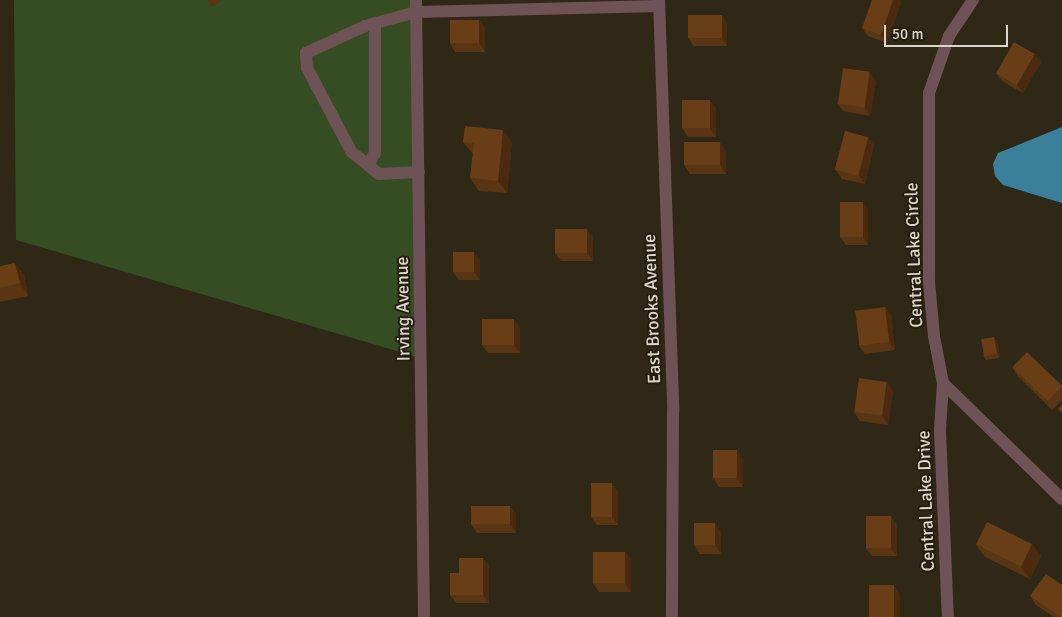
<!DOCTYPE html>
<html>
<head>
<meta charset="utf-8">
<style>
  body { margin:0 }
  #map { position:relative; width:1062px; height:617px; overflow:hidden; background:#302816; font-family:Signika,sans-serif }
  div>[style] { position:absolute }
  .green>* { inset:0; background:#364c22 }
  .water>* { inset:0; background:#3b809a }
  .minor>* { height:12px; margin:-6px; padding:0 6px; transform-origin:6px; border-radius:6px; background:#6d5256 }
  .wall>* { inset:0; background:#5a3513 }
  .shaded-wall>* { inset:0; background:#4a2b0f }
  .building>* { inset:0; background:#693e16; transform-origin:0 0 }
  span { translate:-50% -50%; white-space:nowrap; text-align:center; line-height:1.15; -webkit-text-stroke:4px #261e0d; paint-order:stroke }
  .street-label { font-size:18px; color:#dbd6cb }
  .scale { position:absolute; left:884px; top:25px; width:124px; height:22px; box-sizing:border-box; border:2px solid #dbd6cb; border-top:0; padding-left:6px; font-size:15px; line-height:18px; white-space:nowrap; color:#dbd6cb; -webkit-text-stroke:4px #261e0d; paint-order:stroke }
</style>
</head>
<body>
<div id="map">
  <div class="green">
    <i style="clip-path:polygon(14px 0,416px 0,421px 358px,16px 240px)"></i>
  </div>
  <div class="water">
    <i style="clip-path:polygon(1062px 127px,1062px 203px,1003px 185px,995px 176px,993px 164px,998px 153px)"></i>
  </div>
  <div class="minor">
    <i style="left:416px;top:0;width:617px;rotate:89.26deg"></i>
    <i style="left:659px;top:0;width:411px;rotate:88deg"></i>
    <i style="left:673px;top:411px;width:206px;rotate:90.3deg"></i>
    <i style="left:973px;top:0;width:43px;rotate:123.7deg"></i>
    <i style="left:949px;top:36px;width:60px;rotate:109.3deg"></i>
    <i style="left:929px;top:93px;width:189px;rotate:90deg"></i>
    <i style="left:929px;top:282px;width:54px;rotate:84.7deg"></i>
    <i style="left:934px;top:336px;width:48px;rotate:79.2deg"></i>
    <i style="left:943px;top:383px;width:166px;rotate:44.3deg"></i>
    <i style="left:368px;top:165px;width:14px;rotate:-60deg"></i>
    <i style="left:375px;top:153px;width:130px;rotate:-90deg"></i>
    <i style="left:419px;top:172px;width:40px;rotate:177.1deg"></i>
    <i style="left:379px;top:174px;width:36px;rotate:-141deg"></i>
    <i style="left:351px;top:151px;width:94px;rotate:-117.9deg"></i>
    <i style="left:307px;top:68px;width:15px;rotate:-94deg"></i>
    <i style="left:306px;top:53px;width:65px;rotate:-24.6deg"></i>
    <i style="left:365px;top:26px;width:53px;rotate:-15.4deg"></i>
    <i style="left:416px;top:12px;width:243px;rotate:-1.4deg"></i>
    <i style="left:943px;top:383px;width:47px;rotate:93.7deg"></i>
    <i style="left:940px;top:430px;width:187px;rotate:87.6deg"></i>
  </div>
  <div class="wall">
    <i style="clip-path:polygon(208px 0,223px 0,212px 7px)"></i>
    <i style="clip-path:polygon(901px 2px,887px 43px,868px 36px,862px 28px)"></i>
    <i style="clip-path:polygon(722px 15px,727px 23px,727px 46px,694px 46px,688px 38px)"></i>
    <i style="clip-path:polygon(479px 20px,485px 29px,485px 52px,455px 52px,450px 43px)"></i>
    <i style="clip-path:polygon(1035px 54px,1041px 62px,1023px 93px,1002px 81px,996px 73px)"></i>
    <i style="clip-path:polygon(876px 81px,870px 116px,843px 111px,837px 103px)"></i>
    <i style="clip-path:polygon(716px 108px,716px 137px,688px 137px,682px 128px)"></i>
    <i style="clip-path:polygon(868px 137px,874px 145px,865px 184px,842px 179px,836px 170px)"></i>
    <i style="clip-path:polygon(463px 142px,512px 142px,507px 193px,479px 191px,470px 178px,473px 154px)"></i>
    <i style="clip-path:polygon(726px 151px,726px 174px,690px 174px,684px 165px)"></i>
    <i style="clip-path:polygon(863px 202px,868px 210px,868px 245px,846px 245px,840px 237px)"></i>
    <i style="clip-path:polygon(587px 229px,593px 238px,593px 261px,561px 261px,555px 253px)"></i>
    <i style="clip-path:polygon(480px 261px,480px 280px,459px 280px,453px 272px)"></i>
    <i style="clip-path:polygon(0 266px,24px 275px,28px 296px,0 302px)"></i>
    <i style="clip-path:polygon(885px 307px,891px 315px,895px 350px,865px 354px,859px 346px)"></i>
    <i style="clip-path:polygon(520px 327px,520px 353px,488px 353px,482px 345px)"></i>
    <i style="clip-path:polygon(997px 341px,1000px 358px,986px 360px,983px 356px)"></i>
    <i style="clip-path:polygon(1012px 367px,1062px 386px,1062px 400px,1052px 410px,1018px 376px)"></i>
    <i style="clip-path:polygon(893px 391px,888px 425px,860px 421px,854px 412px)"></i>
    <i style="clip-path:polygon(743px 458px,743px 487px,719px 487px,713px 478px)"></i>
    <i style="clip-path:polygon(618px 491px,618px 525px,597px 525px,591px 517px)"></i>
    <i style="clip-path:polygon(510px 506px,516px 514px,516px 533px,477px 533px,471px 524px)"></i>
    <i style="clip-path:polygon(897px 524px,897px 556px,872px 556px,866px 548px)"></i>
    <i style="clip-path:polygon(721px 532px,721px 554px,700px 554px,694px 545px)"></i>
    <i style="clip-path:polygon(1032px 544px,1041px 556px,1030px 579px,985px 557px,976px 545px)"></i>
    <i style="clip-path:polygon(625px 552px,631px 560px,631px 592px,599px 592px,593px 583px)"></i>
    <i style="clip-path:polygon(483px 558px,489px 566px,489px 603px,456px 603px,450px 595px,459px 573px)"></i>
    <i style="clip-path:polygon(1030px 596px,1062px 617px,1054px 617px,1036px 605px)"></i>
  </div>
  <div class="shaded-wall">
    <i style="clip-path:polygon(893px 0,900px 0,901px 2px,887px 43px,881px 35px)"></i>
    <i style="clip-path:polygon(722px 15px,727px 23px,727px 46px,722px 38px)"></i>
    <i style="clip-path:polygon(479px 20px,485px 29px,485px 52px,479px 43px)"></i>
    <i style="clip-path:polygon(1035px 54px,1041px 62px,1023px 93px,1017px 84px)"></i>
    <i style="clip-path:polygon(870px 72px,876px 81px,870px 116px,864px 107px)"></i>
    <i style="clip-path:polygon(710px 100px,716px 108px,716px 137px,710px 128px)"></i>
    <i style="clip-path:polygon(503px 130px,512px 142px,507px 193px,498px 181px)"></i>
    <i style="clip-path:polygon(868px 137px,874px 145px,865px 184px,859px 176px)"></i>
    <i style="clip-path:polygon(720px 142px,726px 151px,726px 174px,720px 165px)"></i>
    <i style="clip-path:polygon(863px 202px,868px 210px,868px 245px,863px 237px)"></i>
    <i style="clip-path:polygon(587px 229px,593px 238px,593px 261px,587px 253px)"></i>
    <i style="clip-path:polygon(474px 252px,480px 261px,480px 280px,474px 272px)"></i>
    <i style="clip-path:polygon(15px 263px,24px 275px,28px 296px,20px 283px)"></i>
    <i style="clip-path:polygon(885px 307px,891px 315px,895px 350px,889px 342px)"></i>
    <i style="clip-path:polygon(514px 319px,520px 327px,520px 353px,514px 345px)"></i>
    <i style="clip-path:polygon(994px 337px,997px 341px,1000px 358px,997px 354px)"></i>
    <i style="clip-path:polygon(887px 382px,893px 391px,888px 425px,882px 416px)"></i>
    <i style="clip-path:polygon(737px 450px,743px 458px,743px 487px,737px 478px)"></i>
    <i style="clip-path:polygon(612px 483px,618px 491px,618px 525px,612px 517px)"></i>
    <i style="clip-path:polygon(510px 506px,516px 514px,516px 533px,510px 524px)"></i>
    <i style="clip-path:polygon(891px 516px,897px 524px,897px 556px,891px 548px)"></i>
    <i style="clip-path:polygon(715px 523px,721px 532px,721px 554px,715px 545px)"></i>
    <i style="clip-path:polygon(1032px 544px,1041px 556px,1030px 579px,1021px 567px)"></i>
    <i style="clip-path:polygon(625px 552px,631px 560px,631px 592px,625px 583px)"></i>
    <i style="clip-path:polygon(483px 558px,489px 566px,489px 603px,483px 595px)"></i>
    <i style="clip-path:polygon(894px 585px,900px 594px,900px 617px,894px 617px)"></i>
  </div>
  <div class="building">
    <i style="clip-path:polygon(872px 0,893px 0,881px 35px,862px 28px)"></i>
    <i style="left:688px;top:15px;width:34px;height:23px"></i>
    <i style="left:450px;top:20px;width:29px;height:23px"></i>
    <i style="left:1014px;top:42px;width:24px;height:36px;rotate:30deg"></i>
    <i style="left:843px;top:68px;width:27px;height:36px;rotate:8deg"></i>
    <i style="left:682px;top:100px;width:28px;height:28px"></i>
    <i style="clip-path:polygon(465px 126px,503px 130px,498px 181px,470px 178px,474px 143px,463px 142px)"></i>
    <i style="left:845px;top:131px;width:24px;height:40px;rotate:15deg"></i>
    <i style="left:684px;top:142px;width:36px;height:23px"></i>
    <i style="left:840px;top:202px;width:23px;height:35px"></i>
    <i style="left:555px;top:229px;width:32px;height:24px"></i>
    <i style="left:453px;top:252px;width:21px;height:20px"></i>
    <i style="clip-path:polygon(15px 263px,20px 283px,0 288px,0 266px)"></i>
    <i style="left:885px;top:307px;width:35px;height:30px;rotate:83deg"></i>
    <i style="left:482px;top:319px;width:32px;height:26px"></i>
    <i style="left:994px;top:337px;width:17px;height:13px;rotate:80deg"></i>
    <i style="left:1027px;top:352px;width:49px;height:21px;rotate:44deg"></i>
    <i style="left:859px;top:378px;width:28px;height:34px;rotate:8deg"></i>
    <i style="clip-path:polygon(1062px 405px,1062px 413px,1058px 409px)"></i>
    <i style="left:713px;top:450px;width:24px;height:28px"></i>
    <i style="left:591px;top:483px;width:21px;height:34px"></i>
    <i style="left:471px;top:506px;width:39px;height:18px"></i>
    <i style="left:866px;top:516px;width:25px;height:32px"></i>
    <i style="left:987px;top:522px;width:50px;height:25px;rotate:26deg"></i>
    <i style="left:694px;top:523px;width:21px;height:22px"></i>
    <i style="left:593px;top:552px;width:32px;height:31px"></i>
    <i style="clip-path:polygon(459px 558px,483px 558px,483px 595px,450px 595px,450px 573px,459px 573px)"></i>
    <i style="clip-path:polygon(1046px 574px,1062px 585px,1062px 617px,1060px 617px,1030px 596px)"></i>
    <i style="left:869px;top:585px;width:25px;height:32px"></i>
  </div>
  <div class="street-label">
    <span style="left:914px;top:255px;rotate:-92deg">Central Lake Circle</span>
    <span style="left:403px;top:309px;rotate:-91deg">Irving Avenue</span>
    <span style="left:652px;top:309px;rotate:-92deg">East Brooks Avenue</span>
    <span style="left:926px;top:501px;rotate:-92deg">Central Lake Drive</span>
  </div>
  <div class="scale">50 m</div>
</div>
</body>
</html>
